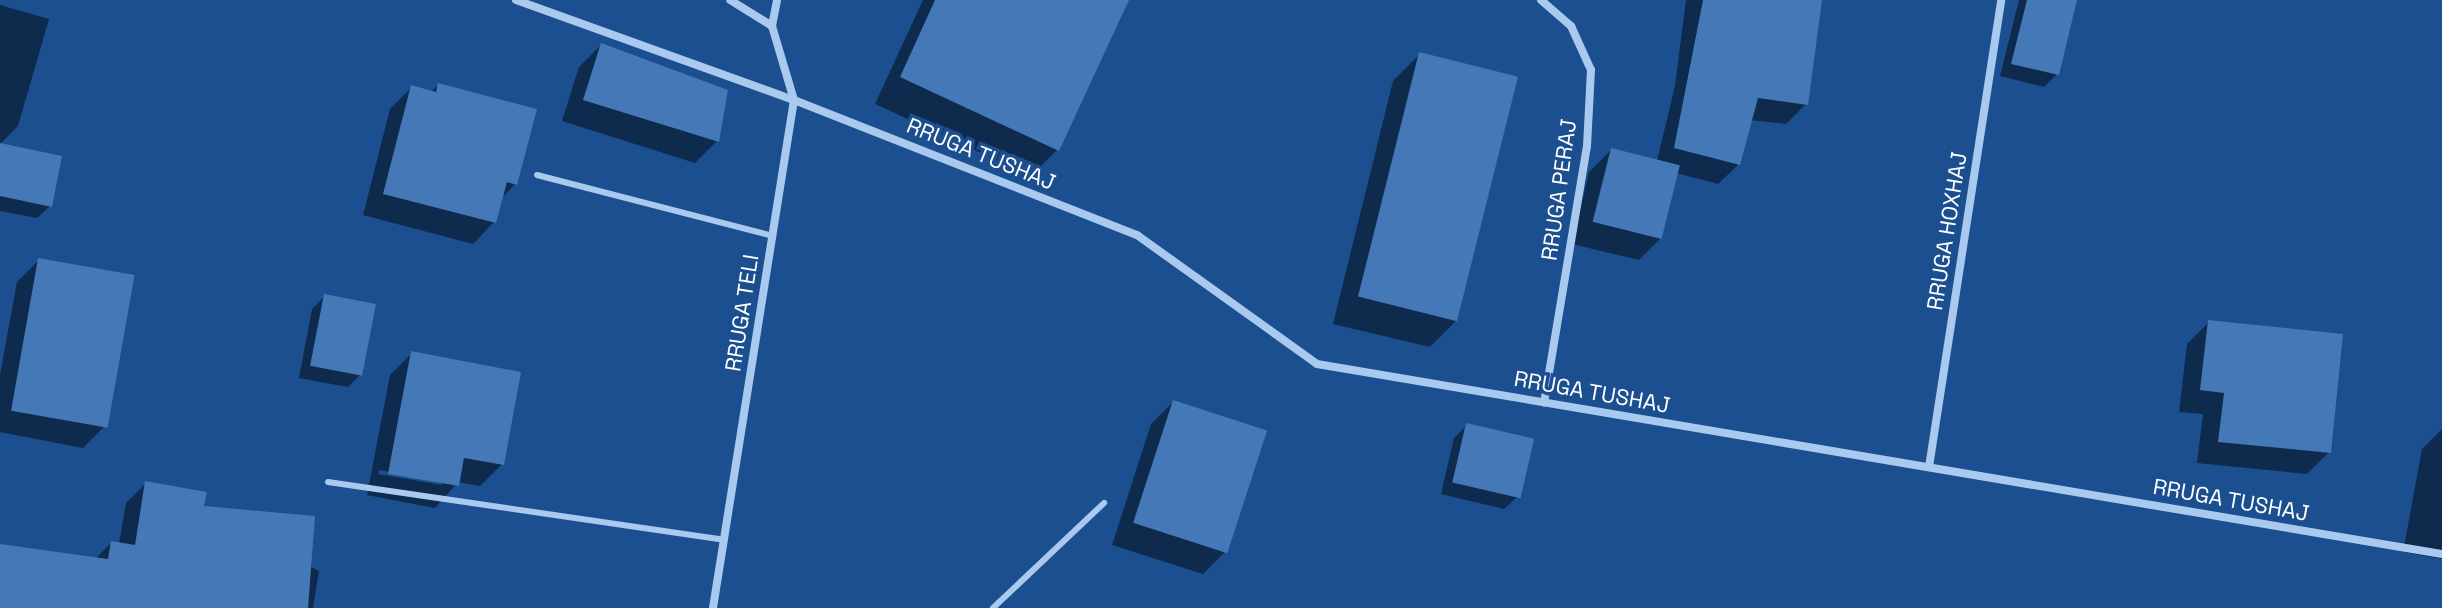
<!DOCTYPE html>
<html>
<head>
<meta charset="utf-8">
<style>
  body { margin:0 }
  #map { position:relative; width:2442px; height:608px; overflow:hidden; background:#1b4f8f; font-family:"Space Grotesk",sans-serif }
  div>[style] { position:absolute }
  .shadow>* { inset:0; background:#0007 }
  .building>* { inset:0; background:#4478b7; transform-origin:0 0 }
  .service>* { height:6px; margin:-3px; padding:0 3px; transform-origin:3px; border-radius:3px; background:#a9c9ee }
  .minor>* { height:8px; margin:-4px; padding:0 4px; transform-origin:4px; border-radius:4px; background:#a9c9ee }
  span { translate:-50% -50%; white-space:nowrap; text-align:center; line-height:1.15; -webkit-text-stroke:7px #1b4f8f; paint-order:stroke }
  .street-label { font-size:22px; color:#fff }
</style>
</head>
<body>
<div id="map">
  <div class="shadow">
    <i style="clip-path:polygon(923px 0,1127px 0,1057px 150px,1031px 176px,875px 104px)"></i>
    <i style="clip-path:polygon(1686px 0,1820px 0,1806px 104px,1786px 124px,1750px 120px,1739px 164px,1718px 184px,1676px 173px,1661px 238px,1639px 260px,1572px 244px,1589px 172px,1611px 150px,1657px 161px,1675px 86px)"></i>
    <i style="clip-path:polygon(2019px 0,2075px 0,2057px 74px,2044px 87px,2000px 76px)"></i>
    <i style="clip-path:polygon(0 5px,49px 19px,18px 126px,0 144px)"></i>
    <i style="clip-path:polygon(601px 45px,717px 141px,695px 163px,562px 121px,579px 67px)"></i>
    <i style="clip-path:polygon(1420px 54px,1456px 321px,1430px 347px,1333px 324px,1393px 81px)"></i>
    <i style="clip-path:polygon(438px 85px,515px 184px,501px 199px,494px 222px,473px 244px,363px 215px,390px 109px,412px 87px,431px 92px)"></i>
    <i style="clip-path:polygon(0 145px,50px 206px,37px 218px,0 211px)"></i>
    <i style="clip-path:polygon(39px 260px,104px 427px,83px 448px,0 432px,0 375px,17px 282px)"></i>
    <i style="clip-path:polygon(325px 296px,361px 374px,348px 387px,299px 378px,312px 309px)"></i>
    <i style="clip-path:polygon(2209px 322px,2329px 452px,2307px 474px,2197px 463px,2203px 414px,2179px 412px,2187px 344px)"></i>
    <i style="clip-path:polygon(evenodd,412px 353px,502px 464px,480px 486px,458px 482px,435px 508px,367px 495px,390px 375px,412px 353px,379px 470px,442px 481px,442px 485px,378px 474px,379px 470px)"></i>
    <i style="clip-path:polygon(1173px 402px,1225px 552px,1203px 574px,1112px 545px,1151px 424px)"></i>
    <i style="clip-path:polygon(1467px 425px,1517px 497px,1504px 509px,1441px 494px,1454px 438px)"></i>
    <i style="clip-path:polygon(2442px 429px,2442px 559px,2403px 552px,2422px 449px)"></i>
    <i style="clip-path:polygon(146px 483px,319px 571px,313px 608px,0 608px,0 546px,95px 559px,111px 543px,119px 544px,126px 503px)"></i>
  </div>
  <div class="building">
    <i style="clip-path:polygon(935px 0,1129px 0,1059px 151px,900px 77px)"></i>
    <i style="clip-path:polygon(1703px 0,1822px 0,1808px 105px,1758px 98px,1740px 165px,1674px 148px)"></i>
    <i style="clip-path:polygon(2027px 0,2077px 0,2059px 75px,2011px 64px)"></i>
    <i style="clip-path:polygon(601px 43px,728px 90px,719px 142px,583px 100px)"></i>
    <i style="left:1419px;top:52px;width:102px;height:252px;rotate:14deg"></i>
    <i style="clip-path:polygon(438px 83px,537px 109px,517px 185px,507px 182px,496px 223px,383px 194px,411px 85px,436px 92px)"></i>
    <i style="clip-path:polygon(0 143px,62px 156px,52px 207px,0 196px)"></i>
    <i style="left:1611px;top:148px;width:71px;height:76px;rotate:14deg"></i>
    <i style="left:38px;top:258px;width:98px;height:155px;rotate:10deg"></i>
    <i style="left:324px;top:294px;width:53px;height:73px;rotate:11deg"></i>
    <i style="clip-path:polygon(2208px 320px,2343px 334px,2331px 453px,2218px 442px,2224px 393px,2200px 390px)"></i>
    <i style="clip-path:polygon(411px 351px,521px 372px,504px 465px,464px 458px,459px 486px,388px 474px)"></i>
    <i style="left:1173px;top:400px;width:99px;height:129px;rotate:18deg"></i>
    <i style="left:1466px;top:423px;width:70px;height:61px;rotate:13deg"></i>
    <i style="clip-path:polygon(145px 481px,207px 492px,204px 506px,315px 516px,308px 608px,0 608px,0 544px,108px 559px,111px 541px,135px 545px)"></i>
  </div>
  <div class="service">
    <i style="left:537px;top:175px;width:244px;rotate:14.5deg"></i>
    <i style="left:328px;top:482px;width:400px;rotate:8.3deg"></i>
    <i style="left:993px;top:608px;width:153px;rotate:-43.4deg"></i>
  </div>
  <div class="minor">
    <i style="left:516px;top:0;width:295px;rotate:19.8deg"></i>
    <i style="left:794px;top:100px;width:369px;rotate:21.5deg"></i>
    <i style="left:1137px;top:235px;width:221px;rotate:35.6deg"></i>
    <i style="left:1317px;top:364px;width:1141px;rotate:9.59deg"></i>
    <i style="left:1541px;top:0;width:40px;rotate:41deg"></i>
    <i style="left:1571px;top:26px;width:48px;rotate:65.6deg"></i>
    <i style="left:1591px;top:70px;width:76px;rotate:93deg"></i>
    <i style="left:1587px;top:146px;width:260px;rotate:99.5deg"></i>
    <i style="left:772px;top:26px;width:26px;rotate:-79deg"></i>
    <i style="left:1929px;top:467px;width:473px;rotate:-81.2deg"></i>
    <i style="left:713px;top:608px;width:514px;rotate:-80.94deg"></i>
    <i style="left:794px;top:100px;width:77px;rotate:-106.6deg"></i>
    <i style="left:772px;top:26px;width:49px;rotate:-148.2deg"></i>
  </div>
  <div class="street-label">
    <span style="left:981px;top:154px;rotate:22deg">RRUGA TUSHAJ</span>
    <span style="left:1559px;top:190px;rotate:-82deg">RRUGA PERAJ</span>
    <span style="left:1947px;top:231px;rotate:-81deg">RRUGA HOXHAJ</span>
    <span style="left:742px;top:313px;rotate:-81deg">RRUGA TELI</span>
    <span style="left:1592px;top:392px;rotate:10deg">RRUGA TUSHAJ</span>
    <span style="left:2231px;top:500px;rotate:10deg">RRUGA TUSHAJ</span>
  </div>
</div>
</body>
</html>
